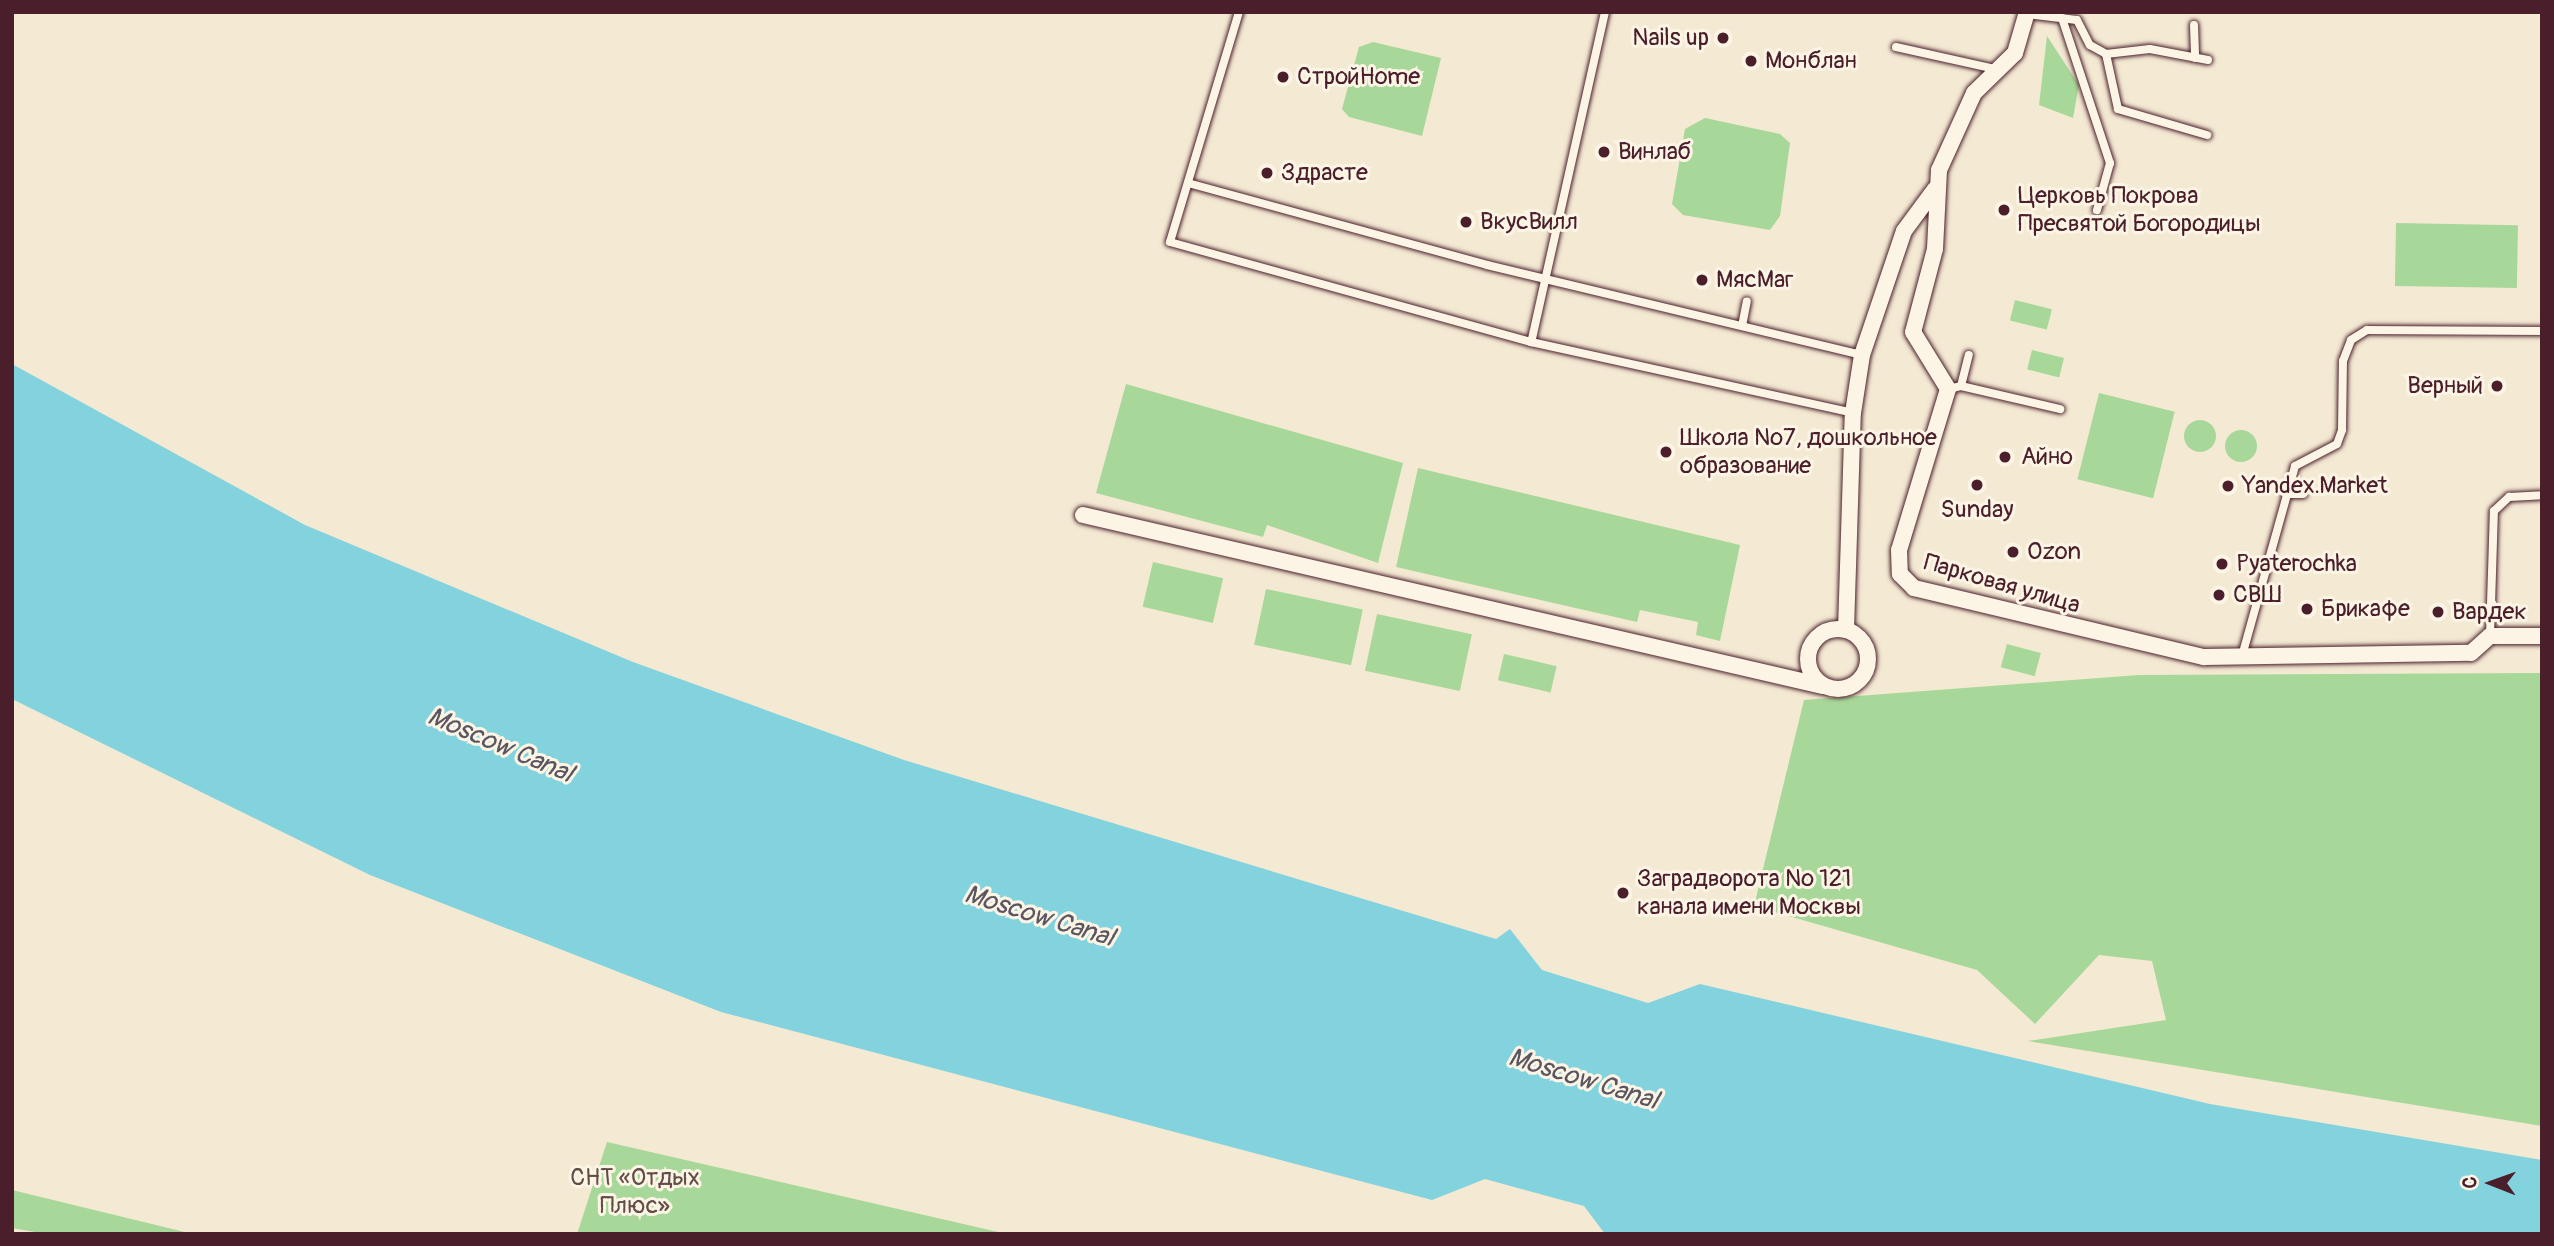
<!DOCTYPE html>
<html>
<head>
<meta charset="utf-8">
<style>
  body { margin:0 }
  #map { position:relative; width:2554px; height:1246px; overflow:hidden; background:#f4e9d3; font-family:Pangolin,sans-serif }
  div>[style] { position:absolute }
  .green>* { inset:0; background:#a8d899; transform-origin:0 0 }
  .round { border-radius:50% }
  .water>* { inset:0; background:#83d3de }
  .roads { filter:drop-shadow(0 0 2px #4a1f2b) drop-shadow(0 0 2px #4a1f2b) }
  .lane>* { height:8px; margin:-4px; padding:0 4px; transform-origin:4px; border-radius:4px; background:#fcf5e5 }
  .street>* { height:16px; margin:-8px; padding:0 8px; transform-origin:8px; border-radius:8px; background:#fcf5e5 }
  .street>.ring { margin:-8px; padding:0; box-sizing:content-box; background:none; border:16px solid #fcf5e5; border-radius:50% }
  .dots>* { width:19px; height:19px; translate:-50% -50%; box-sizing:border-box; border:4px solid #fcf5e5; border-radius:50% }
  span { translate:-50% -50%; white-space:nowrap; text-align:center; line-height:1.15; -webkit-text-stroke:6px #fcf5e5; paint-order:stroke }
  .poi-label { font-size:24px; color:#4a1f2b }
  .right { translate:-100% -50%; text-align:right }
  .left { translate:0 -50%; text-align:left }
  .street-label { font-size:24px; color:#4a1f2b }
  .park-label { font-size:24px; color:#624d46 }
  .water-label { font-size:26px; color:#5b5561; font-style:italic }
  .frame { position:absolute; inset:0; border:14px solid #4a1f2b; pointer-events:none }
  .north { position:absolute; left:2456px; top:1148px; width:70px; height:70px; -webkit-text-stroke:5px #fcf5e5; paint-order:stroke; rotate:271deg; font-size:19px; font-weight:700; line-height:28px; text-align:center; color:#4a1f2b }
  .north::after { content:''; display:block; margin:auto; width:24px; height:32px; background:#4a1f2b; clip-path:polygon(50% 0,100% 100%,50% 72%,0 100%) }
</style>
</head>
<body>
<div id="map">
  <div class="green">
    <i style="clip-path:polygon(2047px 36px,2079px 85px,2073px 118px,2039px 105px)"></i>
    <i style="clip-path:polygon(1373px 42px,1441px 58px,1422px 136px,1349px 117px,1342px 109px,1359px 47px)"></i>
    <i style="clip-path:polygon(1705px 118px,1780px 134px,1790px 143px,1780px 216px,1770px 230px,1683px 215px,1672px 204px,1685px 129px)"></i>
    <i style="left:2396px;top:223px;width:122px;height:63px;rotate:1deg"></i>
    <i style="left:2015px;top:300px;width:38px;height:21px;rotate:14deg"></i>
    <i style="left:2032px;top:350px;width:33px;height:20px;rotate:14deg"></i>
    <i style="clip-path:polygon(1126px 384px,1403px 463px,1378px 563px,1267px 525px,1263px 537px,1096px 493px)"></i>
    <i style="left:2099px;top:393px;width:78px;height:89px;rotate:14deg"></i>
    <i class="round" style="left:2184px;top:420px;width:32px;height:32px"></i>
    <i class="round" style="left:2225px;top:430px;width:32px;height:32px"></i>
    <i style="clip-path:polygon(1418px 468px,1740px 545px,1720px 641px,1696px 635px,1698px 622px,1640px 610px,1637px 622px,1396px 567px)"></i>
    <i style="left:1153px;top:562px;width:72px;height:46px;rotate:13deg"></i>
    <i style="left:1266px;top:589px;width:99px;height:57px;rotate:12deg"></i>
    <i style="left:1377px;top:614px;width:97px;height:58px;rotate:12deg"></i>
    <i style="left:2007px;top:644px;width:35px;height:24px;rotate:15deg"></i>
    <i style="left:1504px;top:654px;width:54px;height:27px;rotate:13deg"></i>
    <i style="clip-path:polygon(2542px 673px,2542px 1126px,2028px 1041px,2166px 1020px,2152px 961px,2099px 955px,2035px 1024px,1977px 970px,1754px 906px,1804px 700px,2139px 675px)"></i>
    <i style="clip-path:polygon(607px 1142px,1007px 1234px,577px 1234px)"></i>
    <i style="clip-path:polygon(12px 1190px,193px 1234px,46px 1234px,12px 1228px)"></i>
  </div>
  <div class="water">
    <i style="clip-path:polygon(12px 364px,305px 525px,633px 662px,904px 760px,1496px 939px,1510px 929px,1542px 970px,1648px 1003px,1700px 984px,2210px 1104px,2542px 1160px,2542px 1234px,1605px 1234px,1584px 1206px,1485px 1179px,1432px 1200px,721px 1012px,370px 875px,12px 699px)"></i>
  </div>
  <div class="roads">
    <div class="lane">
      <i style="left:1239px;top:12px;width:240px;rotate:106.7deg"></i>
      <i style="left:1170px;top:242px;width:375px;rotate:15.5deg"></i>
      <i style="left:1605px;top:12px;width:338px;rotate:102.6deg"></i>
      <i style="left:1531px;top:342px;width:330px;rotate:12.4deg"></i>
      <i style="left:2027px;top:14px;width:50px;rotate:6.8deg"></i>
      <i style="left:2077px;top:20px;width:28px;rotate:63deg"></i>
      <i style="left:2090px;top:45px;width:18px;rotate:29deg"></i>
      <i style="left:2106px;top:54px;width:44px;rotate:-6.5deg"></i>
      <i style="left:2150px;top:49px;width:59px;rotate:10.7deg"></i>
      <i style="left:2062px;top:18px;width:153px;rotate:71.7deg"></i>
      <i style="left:2110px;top:163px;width:49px;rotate:105.5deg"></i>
      <i style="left:2194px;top:25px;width:33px;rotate:88deg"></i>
      <i style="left:1896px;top:47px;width:101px;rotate:12.5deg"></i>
      <i style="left:2106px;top:54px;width:56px;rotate:77.7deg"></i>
      <i style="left:2118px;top:109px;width:93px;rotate:16.3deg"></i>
      <i style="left:1188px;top:183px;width:310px;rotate:15.3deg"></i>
      <i style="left:1487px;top:265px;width:386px;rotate:13.5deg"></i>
      <i style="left:1742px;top:326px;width:25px;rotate:-79deg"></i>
      <i style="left:1961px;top:386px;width:32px;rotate:-76deg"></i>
      <i style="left:1948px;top:389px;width:13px;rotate:-13deg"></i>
      <i style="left:1961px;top:386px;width:102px;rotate:13.1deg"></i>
      <i style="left:2286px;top:494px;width:17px"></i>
      <i style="left:2490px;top:636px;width:125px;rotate:-88.2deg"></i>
      <i style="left:2494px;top:511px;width:21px;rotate:-43deg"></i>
      <i style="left:2509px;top:497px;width:33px;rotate:-3deg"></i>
      <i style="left:2242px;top:656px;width:197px;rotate:-74.4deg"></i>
      <i style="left:2295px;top:466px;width:47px;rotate:-27.6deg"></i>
      <i style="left:2337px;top:444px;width:15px;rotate:-70deg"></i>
      <i style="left:2342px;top:430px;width:69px;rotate:-89.2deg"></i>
      <i style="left:2343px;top:361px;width:22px;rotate:-69deg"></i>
      <i style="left:2351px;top:340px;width:19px;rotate:-32deg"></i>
      <i style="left:2367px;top:330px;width:175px;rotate:0.3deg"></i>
    </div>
    <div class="street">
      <i style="left:2027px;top:12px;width:43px;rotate:106.3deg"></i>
      <i style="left:2015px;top:53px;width:57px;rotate:135.7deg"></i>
      <i style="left:1974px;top:93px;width:85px;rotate:114.4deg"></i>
      <i style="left:1939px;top:170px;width:79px;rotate:92.9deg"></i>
      <i style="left:1935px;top:249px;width:86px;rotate:104.8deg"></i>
      <i style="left:1913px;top:332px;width:67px;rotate:58.4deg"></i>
      <i style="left:1948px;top:389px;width:168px;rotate:106.9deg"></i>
      <i style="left:1899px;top:550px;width:24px;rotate:88deg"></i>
      <i style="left:1900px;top:574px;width:20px;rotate:45deg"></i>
      <i style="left:1914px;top:588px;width:298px;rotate:13.4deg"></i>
      <i style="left:2204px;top:657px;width:267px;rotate:-0.9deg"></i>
      <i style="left:2471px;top:653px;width:25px;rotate:-42deg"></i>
      <i style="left:2490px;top:636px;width:52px"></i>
      <i style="left:1083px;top:515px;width:760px;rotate:13.01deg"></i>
      <i class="ring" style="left:1808px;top:629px;width:44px;height:44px"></i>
      <i style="left:1846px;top:630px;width:217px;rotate:-88.2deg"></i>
      <i style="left:1853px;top:413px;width:59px;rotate:-81.2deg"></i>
      <i style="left:1862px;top:355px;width:131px;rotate:-71.3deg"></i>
      <i style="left:1904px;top:231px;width:52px;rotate:-53.6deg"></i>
    </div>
  </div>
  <div class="dots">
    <i style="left:1723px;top:38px;background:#4a1f2b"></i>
    <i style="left:1751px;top:61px;background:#4a1f2b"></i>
    <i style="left:1283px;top:77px;background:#4a1f2b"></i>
    <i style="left:1604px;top:152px;background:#4a1f2b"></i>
    <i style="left:1267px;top:173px;background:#4a1f2b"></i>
    <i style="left:2004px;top:210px;background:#4a1f2b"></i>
    <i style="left:1466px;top:222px;background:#4a1f2b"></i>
    <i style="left:1702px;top:280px;background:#4a1f2b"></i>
    <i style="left:2497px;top:386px;background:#4a1f2b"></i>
    <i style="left:1666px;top:452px;background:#4a1f2b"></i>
    <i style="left:2005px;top:457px;background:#4a1f2b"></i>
    <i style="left:1977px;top:485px;background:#4a1f2b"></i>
    <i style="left:2228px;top:486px;background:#4a1f2b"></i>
    <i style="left:2013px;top:552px;background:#4a1f2b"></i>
    <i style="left:2222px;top:564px;background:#4a1f2b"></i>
    <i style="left:2219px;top:595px;background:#4a1f2b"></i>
    <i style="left:2307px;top:609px;background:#4a1f2b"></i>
    <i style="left:2438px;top:612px;background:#4a1f2b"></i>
    <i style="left:1623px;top:893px;background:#4a1f2b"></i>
  </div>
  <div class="poi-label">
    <span class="right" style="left:1709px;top:38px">Nails up</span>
    <span class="left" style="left:1765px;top:61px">Монблан</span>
    <span class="left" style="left:1297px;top:77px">СтройHome</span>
    <span class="left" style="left:1618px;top:152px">Винлаб</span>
    <span class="left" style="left:1281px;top:173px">Здрасте</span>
    <span class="left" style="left:2018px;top:210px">Церковь Покрова<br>Пресвятой Богородицы</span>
    <span class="left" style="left:1480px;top:222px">ВкусВилл</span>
    <span class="left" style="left:1716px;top:280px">МясМаг</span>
    <span class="right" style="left:2483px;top:386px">Верный</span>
    <span class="left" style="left:1680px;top:452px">Школа №7, дошкольное<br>образование</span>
    <span class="left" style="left:2021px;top:457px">Айно</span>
    <span class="left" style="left:2242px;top:486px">Yandex.Market</span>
    <span style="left:1977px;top:510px">Sunday</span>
    <span class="left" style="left:2027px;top:552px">Ozon</span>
    <span class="left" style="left:2236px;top:564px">Pyaterochka</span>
    <span class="left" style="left:2233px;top:595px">СВШ</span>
    <span class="left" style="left:2321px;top:609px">Брикафе</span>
    <span class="left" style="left:2452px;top:612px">Вардек</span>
    <span class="left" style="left:1637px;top:893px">Заградворота № 121<br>канала имени Москвы</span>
  </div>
  <div class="street-label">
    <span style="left:2002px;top:584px;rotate:16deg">Парковая улица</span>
  </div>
  <div class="park-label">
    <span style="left:635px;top:1192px">СНТ «Отдых<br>Плюс»</span>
  </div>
  <div class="water-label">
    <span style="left:500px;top:746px;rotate:23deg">Moscow Canal</span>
    <span style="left:1039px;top:917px;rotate:17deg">Moscow Canal</span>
    <span style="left:1583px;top:1080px;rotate:17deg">Moscow Canal</span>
  </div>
  <div class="frame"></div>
  <div class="north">С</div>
</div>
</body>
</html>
